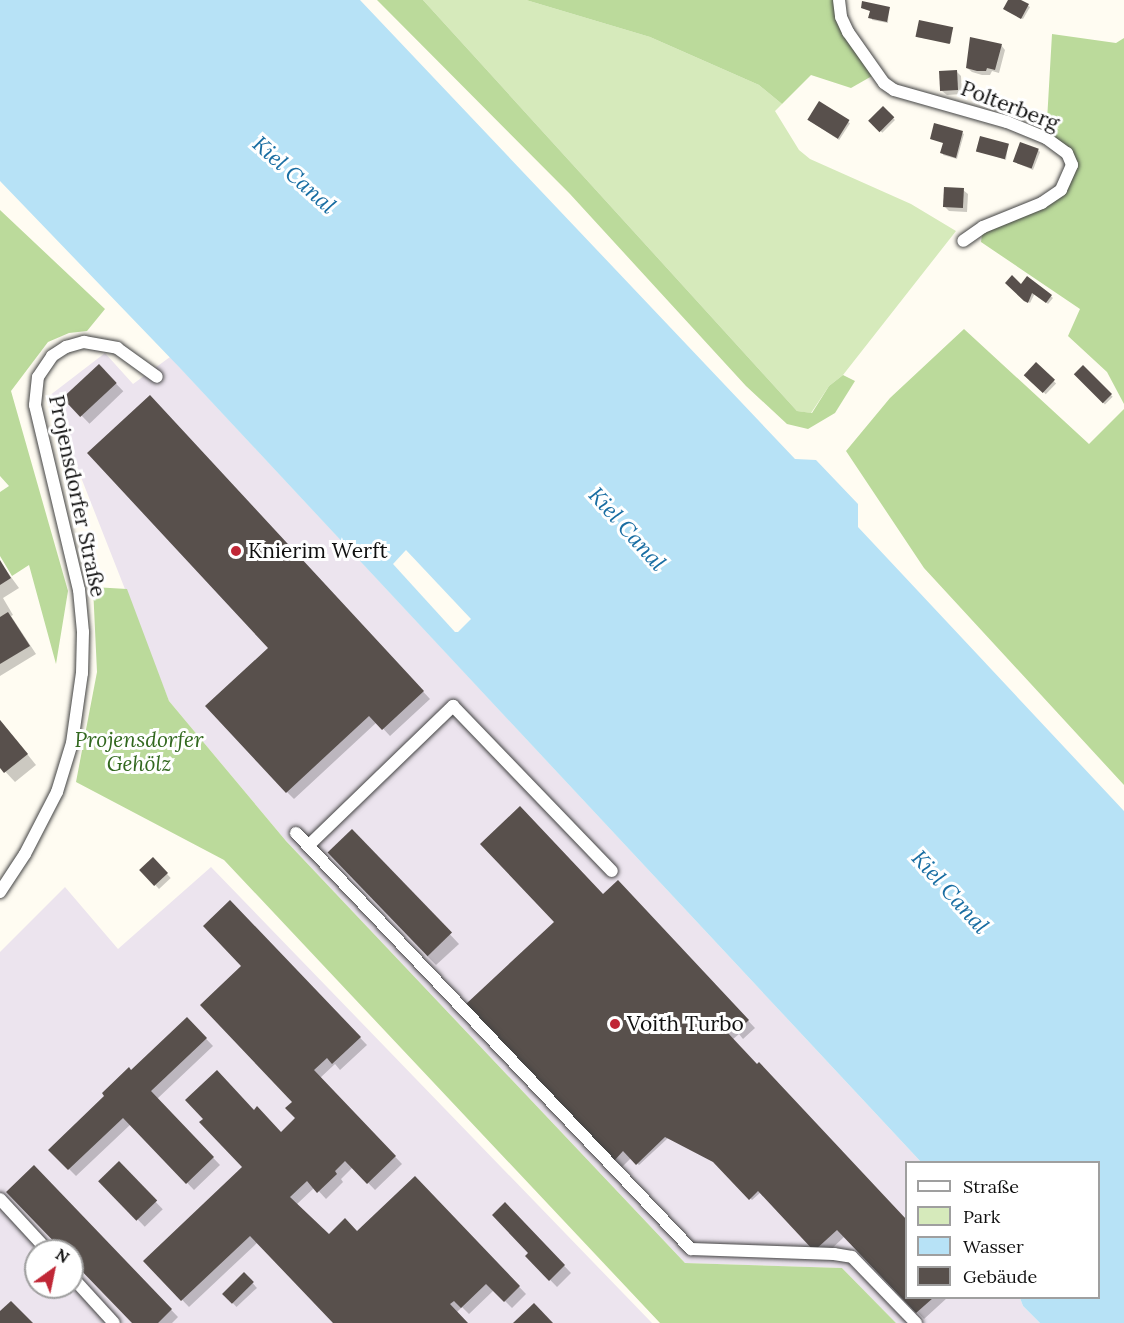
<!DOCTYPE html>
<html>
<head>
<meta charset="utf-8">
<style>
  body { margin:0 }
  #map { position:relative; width:1124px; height:1323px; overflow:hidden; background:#fffcf2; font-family:Lora,serif }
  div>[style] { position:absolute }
  .industrial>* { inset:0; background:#ece4ee }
  .green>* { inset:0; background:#d6eabb }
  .forest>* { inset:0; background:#bbda9b }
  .water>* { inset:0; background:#b7e2f6 }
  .pier>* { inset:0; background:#fffcf2 }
  .shadow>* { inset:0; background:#0003; transform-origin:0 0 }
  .building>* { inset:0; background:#58504c; transform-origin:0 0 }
  .roads { filter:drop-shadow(0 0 2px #434343) drop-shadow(0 0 2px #434343) }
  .minor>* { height:12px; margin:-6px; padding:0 6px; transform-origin:6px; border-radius:6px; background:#fff }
  .dots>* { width:16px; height:16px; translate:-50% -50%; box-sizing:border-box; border:3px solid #fff; border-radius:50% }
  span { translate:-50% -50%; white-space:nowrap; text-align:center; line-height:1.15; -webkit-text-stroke:6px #fff; paint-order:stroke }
  .street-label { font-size:21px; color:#101010 }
  .poi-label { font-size:21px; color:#101010 }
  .left { translate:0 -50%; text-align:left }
  .park-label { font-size:21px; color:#32681f; font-style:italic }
  .water-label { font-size:22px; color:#186da2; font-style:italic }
  .legend { position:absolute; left:905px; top:1161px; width:195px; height:138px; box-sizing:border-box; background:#fff; border:2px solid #9f9f9f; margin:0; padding:8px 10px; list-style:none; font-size:18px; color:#101010 }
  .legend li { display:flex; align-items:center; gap:12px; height:30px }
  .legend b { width:30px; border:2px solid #9f9f9f }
  .north { position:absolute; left:24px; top:1239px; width:60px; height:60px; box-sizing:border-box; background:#fff; border:2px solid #9f9f9f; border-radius:50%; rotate:33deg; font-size:16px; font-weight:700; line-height:24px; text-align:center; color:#101010 }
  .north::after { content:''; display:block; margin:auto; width:21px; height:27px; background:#c02736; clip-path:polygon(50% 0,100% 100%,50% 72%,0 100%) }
</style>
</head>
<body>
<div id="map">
  <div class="industrial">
    <i style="clip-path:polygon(105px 353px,133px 384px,170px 357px,921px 1162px,906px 1162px,906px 1298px,1020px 1298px,1023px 1306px,1040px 1323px,896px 1323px,842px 1268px,685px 1263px,286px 841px,169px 701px,49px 396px)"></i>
    <i style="clip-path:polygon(evenodd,211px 867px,652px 1323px,0 1323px,0 952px,65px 887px,118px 949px,211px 867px,36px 1251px,72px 1251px,72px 1287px,36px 1287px,36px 1251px)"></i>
  </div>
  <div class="green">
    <i style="clip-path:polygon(423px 0,526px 0,650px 37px,759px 85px,782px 104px,775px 111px,799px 150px,810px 159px,911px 204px,956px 231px,843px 375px,829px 386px,811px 413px,797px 411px)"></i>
  </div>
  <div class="forest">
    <i style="clip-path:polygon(377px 0,423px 0,797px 411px,812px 413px,829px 386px,843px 375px,855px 381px,835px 413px,808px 429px,787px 424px,746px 386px,570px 194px)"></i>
    <i style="clip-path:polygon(526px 0,834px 0,872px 76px,851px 88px,811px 75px,782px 104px,759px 85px,650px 37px)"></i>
    <i style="clip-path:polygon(1052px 34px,1116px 43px,1124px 38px,1124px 404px,1107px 372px,1068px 336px,1080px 309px,981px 242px,983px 227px,1061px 190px,1072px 165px,1046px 138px)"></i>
    <i style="clip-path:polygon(0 210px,105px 309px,87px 331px,69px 333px,48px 342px,11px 391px,68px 591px,56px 664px,29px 565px,12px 576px,0 556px,0 492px,9px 486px,0 476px)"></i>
    <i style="clip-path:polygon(964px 329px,1089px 444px,1124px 409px,1124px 785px,924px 568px,846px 451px,890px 398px)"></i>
    <i style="clip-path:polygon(93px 587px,127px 589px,169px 701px,286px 841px,685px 1263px,842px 1268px,896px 1323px,660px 1323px,224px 860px,76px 782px,97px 672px)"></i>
  </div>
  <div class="water">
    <i style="clip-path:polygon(0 0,360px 0,795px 459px,816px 460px,858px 504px,858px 527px,1124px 811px,1124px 1323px,1040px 1323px,1023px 1306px,1020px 1298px,1098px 1298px,1098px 1162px,921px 1162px,179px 367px,0 181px)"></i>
  </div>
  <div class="pier">
    <i style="clip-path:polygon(406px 550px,471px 619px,458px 632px,455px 632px,393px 564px)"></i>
  </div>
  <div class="shadow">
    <i style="clip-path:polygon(1010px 0,1018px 0,1030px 7px,1023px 19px,1007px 11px)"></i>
    <i style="clip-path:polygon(862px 8px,889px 8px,888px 23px,872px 20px,871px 11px)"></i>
    <i style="clip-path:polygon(952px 28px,951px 43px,917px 37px)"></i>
    <i style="clip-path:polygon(1001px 45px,1005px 50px,999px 73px,992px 71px,990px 75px,982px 75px,972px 72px,967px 68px)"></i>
    <i style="clip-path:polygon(956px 71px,961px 76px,962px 94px,947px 95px,942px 91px)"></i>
    <i style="left:819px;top:103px;width:37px;height:20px;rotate:33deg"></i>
    <i style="left:883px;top:108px;width:17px;height:18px;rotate:45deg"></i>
    <i style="clip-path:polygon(962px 133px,964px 134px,957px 159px,943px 155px,944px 143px,931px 138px)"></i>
    <i style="clip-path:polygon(1008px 145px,1006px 160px,978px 150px)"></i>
    <i style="clip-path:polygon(1038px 150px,1040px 152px,1033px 170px,1015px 162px)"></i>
    <i style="clip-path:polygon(963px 190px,968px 194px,967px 212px,949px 211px,944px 206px)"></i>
    <i style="clip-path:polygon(1028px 278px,1053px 298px,1048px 304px,1035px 293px,1030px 303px,1007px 283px,1021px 286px)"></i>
    <i style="left:1036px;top:364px;width:28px;height:15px;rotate:44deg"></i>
    <i style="left:99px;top:366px;width:35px;height:47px;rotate:46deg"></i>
    <i style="left:1083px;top:367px;width:42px;height:11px;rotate:45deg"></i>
    <i style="clip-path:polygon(157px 405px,430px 699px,390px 736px,377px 722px,294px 799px,287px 792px,270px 648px)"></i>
    <i style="clip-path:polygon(0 562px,19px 588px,3px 598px,13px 615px,11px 616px,36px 654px,0 676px)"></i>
    <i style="clip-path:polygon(0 720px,36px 765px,15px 782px,0 766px)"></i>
    <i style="clip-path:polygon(362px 841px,459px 944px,436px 965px,427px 956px)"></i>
    <i style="left:153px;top:859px;width:26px;height:16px;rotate:47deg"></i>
    <i style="clip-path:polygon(618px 882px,755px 1028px,743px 1039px,739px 1034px,732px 1040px,757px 1066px,766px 1071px,906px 1221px,906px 1298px,947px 1298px,924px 1319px,845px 1236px,823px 1257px,761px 1192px,752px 1200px,717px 1163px,668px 1138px,639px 1165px,631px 1158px,622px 1167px,468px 1004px)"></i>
    <i style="clip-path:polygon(230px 902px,367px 1045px,340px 1070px,335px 1064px,320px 1078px,402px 1164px,375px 1190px,353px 1167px,341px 1179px,343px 1182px,326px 1199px,315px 1187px,296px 1205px,329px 1236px,358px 1233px,415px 1178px,526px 1294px,512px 1308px,494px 1290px,469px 1314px,462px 1307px,456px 1313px,466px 1323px,335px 1323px,258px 1242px,189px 1307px,145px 1261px,244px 1167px,254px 1112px,282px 1134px,297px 1118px,294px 1102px,243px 966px)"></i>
    <i style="clip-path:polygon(187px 1019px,213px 1046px,157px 1099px,220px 1165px,194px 1190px,131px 1124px,76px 1176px,50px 1150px)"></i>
    <i style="left:119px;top:1164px;width:63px;height:25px;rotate:46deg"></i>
    <i style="clip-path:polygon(34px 1167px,178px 1317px,172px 1323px,134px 1323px,72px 1259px,72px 1251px,65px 1251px)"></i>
    <i style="clip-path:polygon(505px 1204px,571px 1273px,557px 1287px,527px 1256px,530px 1253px)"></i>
    <i style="left:244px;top:1274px;width:19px;height:28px;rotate:47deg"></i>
  </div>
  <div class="building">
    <i style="clip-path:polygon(1008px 0,1021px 0,1029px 4px,1021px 19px,1003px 9px)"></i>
    <i style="clip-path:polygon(862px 1px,890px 7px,887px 22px,868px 18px,870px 11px,861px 8px)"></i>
    <i style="left:919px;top:20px;width:35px;height:17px;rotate:12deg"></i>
    <i style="clip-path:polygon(970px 37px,1002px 44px,995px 70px,987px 68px,986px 71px,977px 71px,966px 68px)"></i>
    <i style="left:957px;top:70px;width:20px;height:18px;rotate:87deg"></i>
    <i style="left:819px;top:101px;width:36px;height:22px;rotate:32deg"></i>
    <i style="left:883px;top:106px;width:16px;height:21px;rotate:45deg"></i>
    <i style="clip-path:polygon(934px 123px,963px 131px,956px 158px,940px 153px,943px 143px,930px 139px)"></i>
    <i style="left:980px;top:136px;width:30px;height:16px;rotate:15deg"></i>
    <i style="left:1020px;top:142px;width:20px;height:21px;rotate:20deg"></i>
    <i style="left:944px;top:187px;width:20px;height:20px;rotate:3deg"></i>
    <i style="clip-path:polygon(1012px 275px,1021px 284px,1027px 276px,1052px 295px,1046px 303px,1032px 293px,1028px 303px,1024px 301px,1005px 283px)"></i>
    <i style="left:1036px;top:362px;width:26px;height:18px;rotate:43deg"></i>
    <i style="left:99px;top:364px;width:26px;height:50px;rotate:47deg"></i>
    <i style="left:1083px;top:365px;width:41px;height:13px;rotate:45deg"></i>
    <i style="clip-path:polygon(150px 395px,424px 691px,382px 730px,369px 716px,286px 793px,205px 706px,268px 648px,87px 453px)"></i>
    <i style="clip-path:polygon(0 560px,11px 578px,0 585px)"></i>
    <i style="clip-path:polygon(8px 612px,30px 646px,0 664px,0 617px)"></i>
    <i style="clip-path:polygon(0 720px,28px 754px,4px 773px,0 768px)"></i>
    <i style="clip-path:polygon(520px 806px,603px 894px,618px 880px,749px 1020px,735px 1033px,731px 1028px,727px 1032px,757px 1064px,759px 1062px,906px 1219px,906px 1298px,933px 1298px,916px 1313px,837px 1230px,814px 1251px,758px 1191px,749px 1200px,713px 1162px,665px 1137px,636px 1165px,623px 1151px,614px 1161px,466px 1004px,554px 922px,480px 844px)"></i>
    <i style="left:352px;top:829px;width:144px;height:34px;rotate:46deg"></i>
    <i style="left:153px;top:857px;width:22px;height:19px;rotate:47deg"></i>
    <i style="clip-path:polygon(230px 900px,361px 1037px,332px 1064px,327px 1058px,314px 1070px,396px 1156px,367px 1184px,345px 1161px,335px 1171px,337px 1174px,317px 1193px,307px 1181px,290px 1197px,329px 1234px,345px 1218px,357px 1231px,415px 1176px,520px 1286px,504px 1302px,486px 1284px,461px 1308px,454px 1301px,450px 1304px,468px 1323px,333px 1323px,250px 1236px,181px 1301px,143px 1261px,242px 1167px,199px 1122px,203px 1119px,185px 1100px,217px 1070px,254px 1110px,257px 1106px,281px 1132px,295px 1118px,285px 1108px,292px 1102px,200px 1005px,241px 966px,203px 926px)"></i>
    <i style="clip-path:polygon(187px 1017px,207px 1038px,151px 1091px,214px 1157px,186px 1184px,123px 1118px,68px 1170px,48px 1150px,104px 1096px,102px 1093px,129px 1067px,131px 1070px)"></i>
    <i style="left:119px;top:1161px;width:55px;height:29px;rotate:46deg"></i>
    <i style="clip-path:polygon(34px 1165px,172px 1309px,158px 1323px,132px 1323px,72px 1261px,72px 1251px,63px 1251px,6px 1192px)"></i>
    <i style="clip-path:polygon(505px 1202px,565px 1265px,549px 1281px,525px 1256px,528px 1253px,492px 1215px)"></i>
    <i style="left:244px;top:1272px;width:14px;height:31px;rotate:45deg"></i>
    <i style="clip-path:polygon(11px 1301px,33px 1323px,0 1323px,0 1311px)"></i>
    <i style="clip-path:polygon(534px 1303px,553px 1323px,513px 1323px)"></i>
  </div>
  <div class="roads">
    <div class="minor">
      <i style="left:839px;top:0;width:17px;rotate:83deg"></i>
      <i style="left:841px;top:17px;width:17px;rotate:65deg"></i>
      <i style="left:848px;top:32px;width:62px;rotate:54.8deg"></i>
      <i style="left:884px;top:83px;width:12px;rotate:35deg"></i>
      <i style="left:894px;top:90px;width:117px;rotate:15.8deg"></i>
      <i style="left:1007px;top:122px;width:42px;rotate:22.3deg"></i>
      <i style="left:1046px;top:138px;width:26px;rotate:36deg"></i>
      <i style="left:1067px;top:153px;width:13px;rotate:67deg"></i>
      <i style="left:1072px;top:165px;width:27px;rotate:114deg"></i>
      <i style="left:1061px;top:190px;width:23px;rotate:146deg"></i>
      <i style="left:1042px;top:203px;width:64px;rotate:157.9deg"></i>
      <i style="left:983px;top:227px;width:24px;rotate:145deg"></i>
      <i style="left:296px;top:833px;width:574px;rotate:46.48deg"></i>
      <i style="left:691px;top:1249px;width:143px;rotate:2deg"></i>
      <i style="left:834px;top:1254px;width:18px;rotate:9deg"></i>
      <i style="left:852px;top:1257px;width:92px;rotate:45.9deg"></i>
      <i style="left:308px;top:846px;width:202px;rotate:-44deg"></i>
      <i style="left:453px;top:706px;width:229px;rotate:46.1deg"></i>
      <i style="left:0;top:892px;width:45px;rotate:-56.7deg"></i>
      <i style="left:25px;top:854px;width:70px;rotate:-62.7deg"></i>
      <i style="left:57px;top:792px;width:51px;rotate:-73deg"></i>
      <i style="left:72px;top:743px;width:71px;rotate:-81.9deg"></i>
      <i style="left:82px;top:673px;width:41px;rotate:-88.6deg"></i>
      <i style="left:83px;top:632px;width:42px;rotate:-95.4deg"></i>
      <i style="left:79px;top:590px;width:190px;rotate:-103.4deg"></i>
      <i style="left:35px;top:405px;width:28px;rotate:-84deg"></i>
      <i style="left:38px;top:377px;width:25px;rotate:-56deg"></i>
      <i style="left:52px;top:356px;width:17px;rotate:-33deg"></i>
      <i style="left:66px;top:347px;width:19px;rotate:-16deg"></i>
      <i style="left:84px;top:342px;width:34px;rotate:10deg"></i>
      <i style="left:117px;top:348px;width:49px;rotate:35.9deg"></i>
      <i style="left:0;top:1199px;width:71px;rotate:47.3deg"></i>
      <i style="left:72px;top:1277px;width:62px;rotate:47.6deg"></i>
    </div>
  </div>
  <div class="dots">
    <i style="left:236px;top:551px;background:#c02736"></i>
    <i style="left:615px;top:1024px;background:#c02736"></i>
  </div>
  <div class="street-label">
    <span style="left:1010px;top:106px;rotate:21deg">Polterberg</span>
    <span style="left:77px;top:496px;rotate:78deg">Projensdorfer Straße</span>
  </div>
  <div class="poi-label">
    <span class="left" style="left:248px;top:551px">Knierim Werft</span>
    <span class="left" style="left:627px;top:1024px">Voith Turbo</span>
  </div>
  <div class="park-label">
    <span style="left:139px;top:752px">Projensdorfer<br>Gehölz</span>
  </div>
  <div class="water-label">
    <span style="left:294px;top:175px;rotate:42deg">Kiel Canal</span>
    <span style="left:627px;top:529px;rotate:48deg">Kiel Canal</span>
    <span style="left:950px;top:892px;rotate:48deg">Kiel Canal</span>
  </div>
  <ul class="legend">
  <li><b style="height:8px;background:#fff"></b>Straße</li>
  <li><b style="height:16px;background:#d6eabb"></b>Park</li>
  <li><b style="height:16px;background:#b7e2f6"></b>Wasser</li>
  <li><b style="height:16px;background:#58504c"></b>Gebäude</li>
  </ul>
  <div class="north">N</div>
</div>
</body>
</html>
